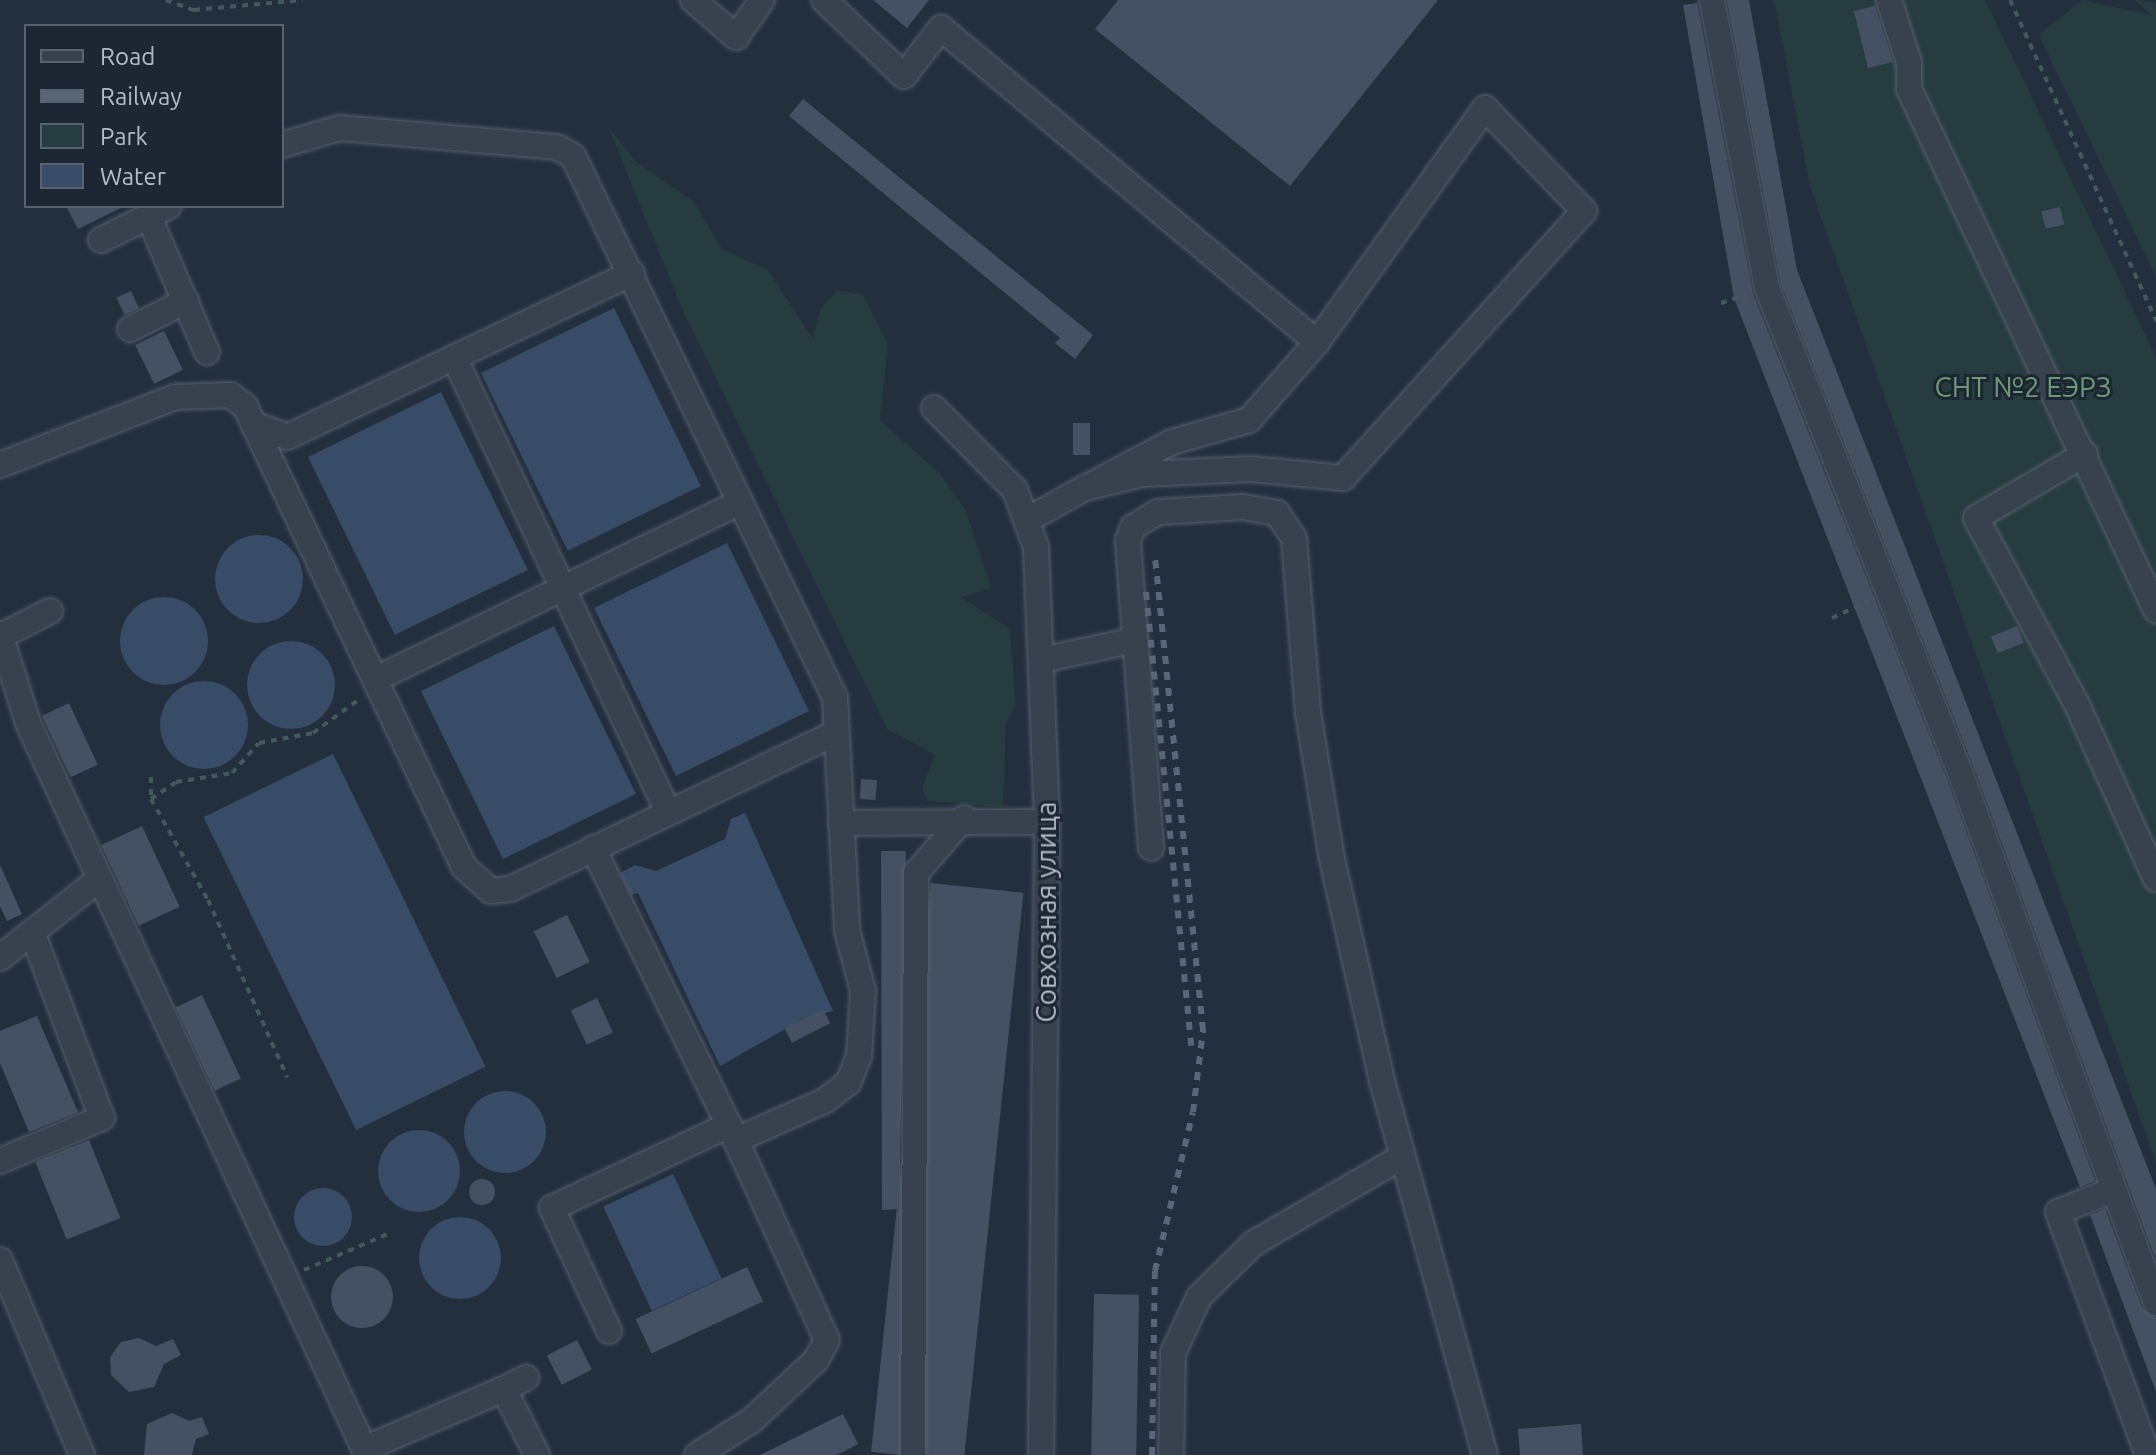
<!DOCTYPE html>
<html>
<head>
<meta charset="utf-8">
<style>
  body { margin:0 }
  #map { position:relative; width:2156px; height:1455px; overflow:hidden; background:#242f3e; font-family:Ubuntu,sans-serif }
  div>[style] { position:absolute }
  .green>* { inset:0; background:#263c3f }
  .water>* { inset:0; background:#394c67; transform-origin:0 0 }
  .round { border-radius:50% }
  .building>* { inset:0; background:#455162; transform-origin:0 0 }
  .path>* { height:4px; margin-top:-2px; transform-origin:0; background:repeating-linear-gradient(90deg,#44595c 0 6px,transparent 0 12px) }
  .roads { filter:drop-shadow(0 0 2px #565f6c) drop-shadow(0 0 2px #565f6c) }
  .minor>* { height:24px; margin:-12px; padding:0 12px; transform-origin:12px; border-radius:12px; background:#38414e }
  .rail>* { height:6px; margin-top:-3px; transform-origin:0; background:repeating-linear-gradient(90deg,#5a6575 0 8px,transparent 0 16px) }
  span { translate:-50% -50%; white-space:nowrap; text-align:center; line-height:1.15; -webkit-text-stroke:6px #1d2633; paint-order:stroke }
  .park-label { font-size:28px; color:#6b9a76 }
  .street-label { font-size:28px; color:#b4bcc9 }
  .legend { position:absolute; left:24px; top:24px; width:260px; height:184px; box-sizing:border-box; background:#1d2633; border:2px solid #59626f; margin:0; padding:10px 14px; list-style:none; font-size:24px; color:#b4bcc9 }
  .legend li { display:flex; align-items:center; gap:16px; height:40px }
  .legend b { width:40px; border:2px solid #59626f }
</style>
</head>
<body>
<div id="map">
  <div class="green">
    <i style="clip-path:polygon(1774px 0,1985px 0,2156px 357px,2156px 1163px,1810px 186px)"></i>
    <i style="clip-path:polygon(2082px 0,2151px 15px,2135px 0,2156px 2px,2156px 277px,2039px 35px)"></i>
    <i style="clip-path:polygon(608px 126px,634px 160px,694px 202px,722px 249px,768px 270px,813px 339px,820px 309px,838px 290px,863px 295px,888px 345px,880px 420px,940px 474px,965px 509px,991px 588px,961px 597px,1010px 629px,1016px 706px,1006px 722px,1003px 807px,927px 801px,922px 788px,935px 755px,887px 729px,683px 311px)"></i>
  </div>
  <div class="water">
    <i style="left:614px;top:308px;width:198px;height:148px;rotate:64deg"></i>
    <i style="left:441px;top:392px;width:198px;height:148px;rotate:64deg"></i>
    <i class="round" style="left:215px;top:535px;width:88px;height:88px"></i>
    <i style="left:727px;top:543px;width:187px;height:148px;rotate:64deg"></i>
    <i class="round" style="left:120px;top:597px;width:88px;height:88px"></i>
    <i style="left:554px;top:626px;width:187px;height:148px;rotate:64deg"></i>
    <i class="round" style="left:247px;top:641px;width:88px;height:88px"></i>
    <i class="round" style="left:160px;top:681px;width:88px;height:88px"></i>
    <i style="left:333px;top:754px;width:348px;height:144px;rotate:64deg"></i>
    <i style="clip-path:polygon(745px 813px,833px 1011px,803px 1019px,720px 1066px,638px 893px,631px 895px,620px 873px,635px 865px,656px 871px,725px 839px,731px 819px)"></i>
    <i class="round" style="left:464px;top:1091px;width:82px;height:82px"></i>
    <i class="round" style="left:378px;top:1130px;width:82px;height:82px"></i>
    <i style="left:673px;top:1174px;width:115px;height:77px;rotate:65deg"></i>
    <i class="round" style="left:294px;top:1188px;width:58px;height:58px"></i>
    <i class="round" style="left:419px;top:1217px;width:82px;height:82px"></i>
  </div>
  <div class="building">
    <i style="clip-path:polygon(873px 0,929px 0,907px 28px)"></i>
    <i style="clip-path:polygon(1118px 0,1438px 0,1290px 186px,1095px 29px)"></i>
    <i style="clip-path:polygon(1727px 0,1749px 0,1797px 270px,2156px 1189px,2156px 1260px,1975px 770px,1781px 284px)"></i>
    <i style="clip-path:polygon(1697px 3px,1753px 294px,1947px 780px,2095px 1181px,2080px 1187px,1734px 298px,1683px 5px)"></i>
    <i style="clip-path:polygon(1875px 6px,1893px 62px,1868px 68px,1854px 11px)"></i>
    <i style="clip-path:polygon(803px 99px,1093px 335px,1075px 359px,1055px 343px,1060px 338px,789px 116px)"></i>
    <i style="clip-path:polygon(66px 206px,125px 206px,78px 229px)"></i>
    <i style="left:2060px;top:207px;width:18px;height:19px;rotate:77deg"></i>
    <i style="left:131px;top:291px;width:19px;height:16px;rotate:65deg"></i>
    <i style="left:164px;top:331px;width:43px;height:32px;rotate:64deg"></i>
    <i style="left:1090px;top:423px;width:32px;height:17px;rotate:90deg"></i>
    <i style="left:2017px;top:626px;width:18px;height:28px;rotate:68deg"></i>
    <i style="left:69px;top:703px;width:68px;height:30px;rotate:65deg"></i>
    <i style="left:861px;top:779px;width:16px;height:20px;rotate:4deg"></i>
    <i style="left:142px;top:826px;width:89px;height:45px;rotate:65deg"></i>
    <i style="clip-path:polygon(881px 851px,906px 851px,899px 1209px,882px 1210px)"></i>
    <i style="clip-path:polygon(0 865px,22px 914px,7px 921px,0 906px)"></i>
    <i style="left:931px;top:883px;width:93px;height:572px;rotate:6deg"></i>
    <i style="left:567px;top:915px;width:52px;height:37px;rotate:64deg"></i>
    <i style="left:202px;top:995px;width:92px;height:29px;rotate:65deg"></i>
    <i style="left:597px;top:998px;width:38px;height:29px;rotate:65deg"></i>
    <i style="left:823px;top:1009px;width:16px;height:43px;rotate:63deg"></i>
    <i style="clip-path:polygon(37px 1016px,78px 1112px,29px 1132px,0 1063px,0 1031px)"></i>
    <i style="left:89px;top:1140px;width:84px;height:58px;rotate:68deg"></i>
    <i class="round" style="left:469px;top:1179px;width:26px;height:26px"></i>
    <i style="clip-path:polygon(2105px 1209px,2142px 1308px,2156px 1318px,2156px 1392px,2090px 1215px)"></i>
    <i class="round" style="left:331px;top:1266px;width:62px;height:62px"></i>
    <i style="left:747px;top:1267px;width:38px;height:123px;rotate:65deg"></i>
    <i style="left:1094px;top:1294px;width:45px;height:161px;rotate:1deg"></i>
    <i style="clip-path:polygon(139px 1338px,156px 1346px,173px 1339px,181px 1355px,164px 1364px,154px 1387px,129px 1392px,111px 1375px,110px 1357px,121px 1342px)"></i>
    <i style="left:577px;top:1340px;width:33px;height:34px;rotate:63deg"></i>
    <i style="clip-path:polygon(172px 1413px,189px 1421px,202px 1417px,209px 1434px,196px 1439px,192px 1455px,144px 1455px,147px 1424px)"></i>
    <i style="clip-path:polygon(843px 1414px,858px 1444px,837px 1455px,760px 1455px)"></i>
    <i style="clip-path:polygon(1581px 1424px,1583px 1455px,1520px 1455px,1518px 1429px)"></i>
  </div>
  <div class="path">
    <i style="left:166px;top:0;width:30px;rotate:20deg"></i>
    <i style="left:194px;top:10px;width:109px;rotate:-5.2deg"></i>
    <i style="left:2010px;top:0;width:353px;rotate:65.5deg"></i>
    <i style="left:1721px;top:303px;width:26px;rotate:-18deg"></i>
    <i style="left:1832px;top:618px;width:41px;rotate:-24.7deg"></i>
    <i style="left:151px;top:777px;width:22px;rotate:90deg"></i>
    <i style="left:151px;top:799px;width:116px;rotate:60.6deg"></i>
    <i style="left:208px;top:900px;width:194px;rotate:65.9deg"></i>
    <i style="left:151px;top:799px;width:30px;rotate:-34deg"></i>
    <i style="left:176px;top:782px;width:57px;rotate:-9.1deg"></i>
    <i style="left:232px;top:773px;width:40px;rotate:-48deg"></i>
    <i style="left:259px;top:743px;width:55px;rotate:-10.5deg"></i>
    <i style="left:313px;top:733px;width:59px;rotate:-36.1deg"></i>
    <i style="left:304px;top:1270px;width:94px;rotate:-23.3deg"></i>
  </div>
  <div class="roads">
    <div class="minor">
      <i style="left:693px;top:0;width:57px;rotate:40.7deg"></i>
      <i style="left:736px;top:37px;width:45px;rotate:-54.9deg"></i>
      <i style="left:824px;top:0;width:110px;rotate:43.5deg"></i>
      <i style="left:904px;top:76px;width:61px;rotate:-52.4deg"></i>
      <i style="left:941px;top:28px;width:490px;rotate:39.9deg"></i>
      <i style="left:1712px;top:0;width:293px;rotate:79.2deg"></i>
      <i style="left:1767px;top:288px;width:524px;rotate:68.28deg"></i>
      <i style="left:1961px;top:775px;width:563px;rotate:69.73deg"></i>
      <i style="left:1889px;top:0;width:66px;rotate:72.4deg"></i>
      <i style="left:1909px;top:63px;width:26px;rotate:90deg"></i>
      <i style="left:1909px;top:89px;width:577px;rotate:64.63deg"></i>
      <i style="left:282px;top:145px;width:59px;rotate:-16.6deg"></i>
      <i style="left:339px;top:128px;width:219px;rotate:5deg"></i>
      <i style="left:557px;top:147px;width:18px;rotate:29deg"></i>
      <i style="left:573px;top:156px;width:602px;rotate:64.2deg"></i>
      <i style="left:835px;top:698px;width:232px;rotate:87deg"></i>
      <i style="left:847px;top:930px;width:63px;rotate:75.3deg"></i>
      <i style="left:863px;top:991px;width:65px;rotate:93.5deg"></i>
      <i style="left:859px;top:1056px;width:29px;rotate:112deg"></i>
      <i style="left:848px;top:1083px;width:30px;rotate:143deg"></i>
      <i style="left:824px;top:1101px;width:96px;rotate:156.1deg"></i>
      <i style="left:149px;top:217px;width:147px;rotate:66.8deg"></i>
      <i style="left:101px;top:240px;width:76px;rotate:-26.6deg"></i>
      <i style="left:130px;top:329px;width:63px;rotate:-26.6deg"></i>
      <i style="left:454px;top:357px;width:503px;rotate:64.81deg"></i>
      <i style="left:934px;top:408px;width:115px;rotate:45.4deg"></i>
      <i style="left:1015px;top:490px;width:61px;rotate:69.8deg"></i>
      <i style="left:1036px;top:547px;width:275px;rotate:87.7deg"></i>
      <i style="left:1047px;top:822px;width:633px;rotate:90.54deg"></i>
      <i style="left:259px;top:426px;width:30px;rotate:21deg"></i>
      <i style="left:287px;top:437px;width:382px;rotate:-25.4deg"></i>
      <i style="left:2085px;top:454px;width:126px;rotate:149.6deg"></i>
      <i style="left:1976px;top:518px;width:215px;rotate:61.6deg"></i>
      <i style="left:2078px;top:707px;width:189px;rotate:65.6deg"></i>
      <i style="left:0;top:465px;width:188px;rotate:-21.2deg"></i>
      <i style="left:175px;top:397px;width:55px;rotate:-2.1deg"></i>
      <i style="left:230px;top:395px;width:19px;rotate:36deg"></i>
      <i style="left:245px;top:406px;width:510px;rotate:64.59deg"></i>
      <i style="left:464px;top:867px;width:36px;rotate:42deg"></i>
      <i style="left:491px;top:891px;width:19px;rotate:-6deg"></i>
      <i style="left:510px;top:889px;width:361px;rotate:-25.6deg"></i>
      <i style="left:1031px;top:518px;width:62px;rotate:-29.1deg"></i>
      <i style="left:1085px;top:488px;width:98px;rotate:-27.9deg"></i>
      <i style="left:1172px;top:442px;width:80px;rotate:-15.9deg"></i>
      <i style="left:1249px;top:420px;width:103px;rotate:-48.9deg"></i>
      <i style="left:1317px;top:342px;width:288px;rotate:-54.3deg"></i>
      <i style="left:1485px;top:108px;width:143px;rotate:46.1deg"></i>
      <i style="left:1584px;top:211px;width:360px;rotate:132.1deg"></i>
      <i style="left:1343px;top:478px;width:92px;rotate:-174.4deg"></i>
      <i style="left:1251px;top:469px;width:109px;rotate:177.4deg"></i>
      <i style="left:1142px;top:474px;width:59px;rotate:166.2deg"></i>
      <i style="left:0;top:634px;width:93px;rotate:72.5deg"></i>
      <i style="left:28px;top:723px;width:807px;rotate:65.15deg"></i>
      <i style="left:1px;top:636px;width:55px;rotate:-27deg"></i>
      <i style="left:1046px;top:659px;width:91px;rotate:-12.1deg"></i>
      <i style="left:376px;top:679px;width:405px;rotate:-25.9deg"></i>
      <i style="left:841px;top:823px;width:206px;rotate:-0.3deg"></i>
      <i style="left:593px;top:848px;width:309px;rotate:63.9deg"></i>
      <i style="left:1151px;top:848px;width:309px;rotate:-94.3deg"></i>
      <i style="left:1128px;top:540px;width:14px;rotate:-69deg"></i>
      <i style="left:1133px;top:527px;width:29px;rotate:-31deg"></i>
      <i style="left:1158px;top:512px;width:85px;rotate:-3.4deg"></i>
      <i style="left:1243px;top:507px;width:35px;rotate:10deg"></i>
      <i style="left:1277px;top:513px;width:30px;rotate:56deg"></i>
      <i style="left:1294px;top:538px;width:176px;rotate:85.4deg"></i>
      <i style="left:1308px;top:713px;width:148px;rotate:80.7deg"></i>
      <i style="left:1332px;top:859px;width:228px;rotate:77.3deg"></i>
      <i style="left:1382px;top:1081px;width:388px;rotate:74.6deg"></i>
      <i style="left:0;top:958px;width:125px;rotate:-38.5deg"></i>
      <i style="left:0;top:1161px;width:111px;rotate:-22.9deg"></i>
      <i style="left:102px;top:1118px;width:199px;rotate:-110.6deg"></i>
      <i style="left:2113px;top:1190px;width:59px;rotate:158.2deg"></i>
      <i style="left:2058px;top:1212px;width:259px;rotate:69.7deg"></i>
      <i style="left:0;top:1260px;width:212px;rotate:67.2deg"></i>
      <i style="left:609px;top:1331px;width:136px;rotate:-114.9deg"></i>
      <i style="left:552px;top:1208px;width:195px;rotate:-25.1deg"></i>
      <i style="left:729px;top:1125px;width:236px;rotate:65.5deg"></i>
      <i style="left:827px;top:1340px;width:23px;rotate:119deg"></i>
      <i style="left:816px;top:1360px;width:88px;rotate:136.8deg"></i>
      <i style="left:752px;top:1420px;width:65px;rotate:147.5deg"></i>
      <i style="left:504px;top:1389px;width:25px;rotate:-27deg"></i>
      <i style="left:364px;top:1449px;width:152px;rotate:-23.2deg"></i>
      <i style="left:504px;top:1389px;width:74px;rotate:63.4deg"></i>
      <i style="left:913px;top:1455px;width:582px;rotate:-89.7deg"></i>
      <i style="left:916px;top:873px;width:73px;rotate:-48.9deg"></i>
      <i style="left:1171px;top:1455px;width:102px;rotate:-88.9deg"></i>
      <i style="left:1173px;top:1353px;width:62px;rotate:-65.1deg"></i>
      <i style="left:1199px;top:1297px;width:77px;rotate:-44.5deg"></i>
      <i style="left:1254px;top:1243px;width:171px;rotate:-30.2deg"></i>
    </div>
  </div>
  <div class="rail">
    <i style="left:1146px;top:592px;width:464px;rotate:84.3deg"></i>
    <i style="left:1152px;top:1455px;width:184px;rotate:-89.1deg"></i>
    <i style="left:1155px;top:1271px;width:163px;rotate:-76.6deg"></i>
    <i style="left:1193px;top:1112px;width:83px;rotate:-83deg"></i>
    <i style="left:1203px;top:1030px;width:474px;rotate:-95.8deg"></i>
  </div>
  <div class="park-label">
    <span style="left:2023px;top:387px">СНТ №2 ЕЭРЗ</span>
  </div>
  <div class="street-label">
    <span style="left:1046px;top:912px;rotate:-90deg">Совхозная улица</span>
  </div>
  <ul class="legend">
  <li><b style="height:10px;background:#38414e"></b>Road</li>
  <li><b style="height:10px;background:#5a6575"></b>Railway</li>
  <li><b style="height:22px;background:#263c3f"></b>Park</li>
  <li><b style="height:22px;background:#394c67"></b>Water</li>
  </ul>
</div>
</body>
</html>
